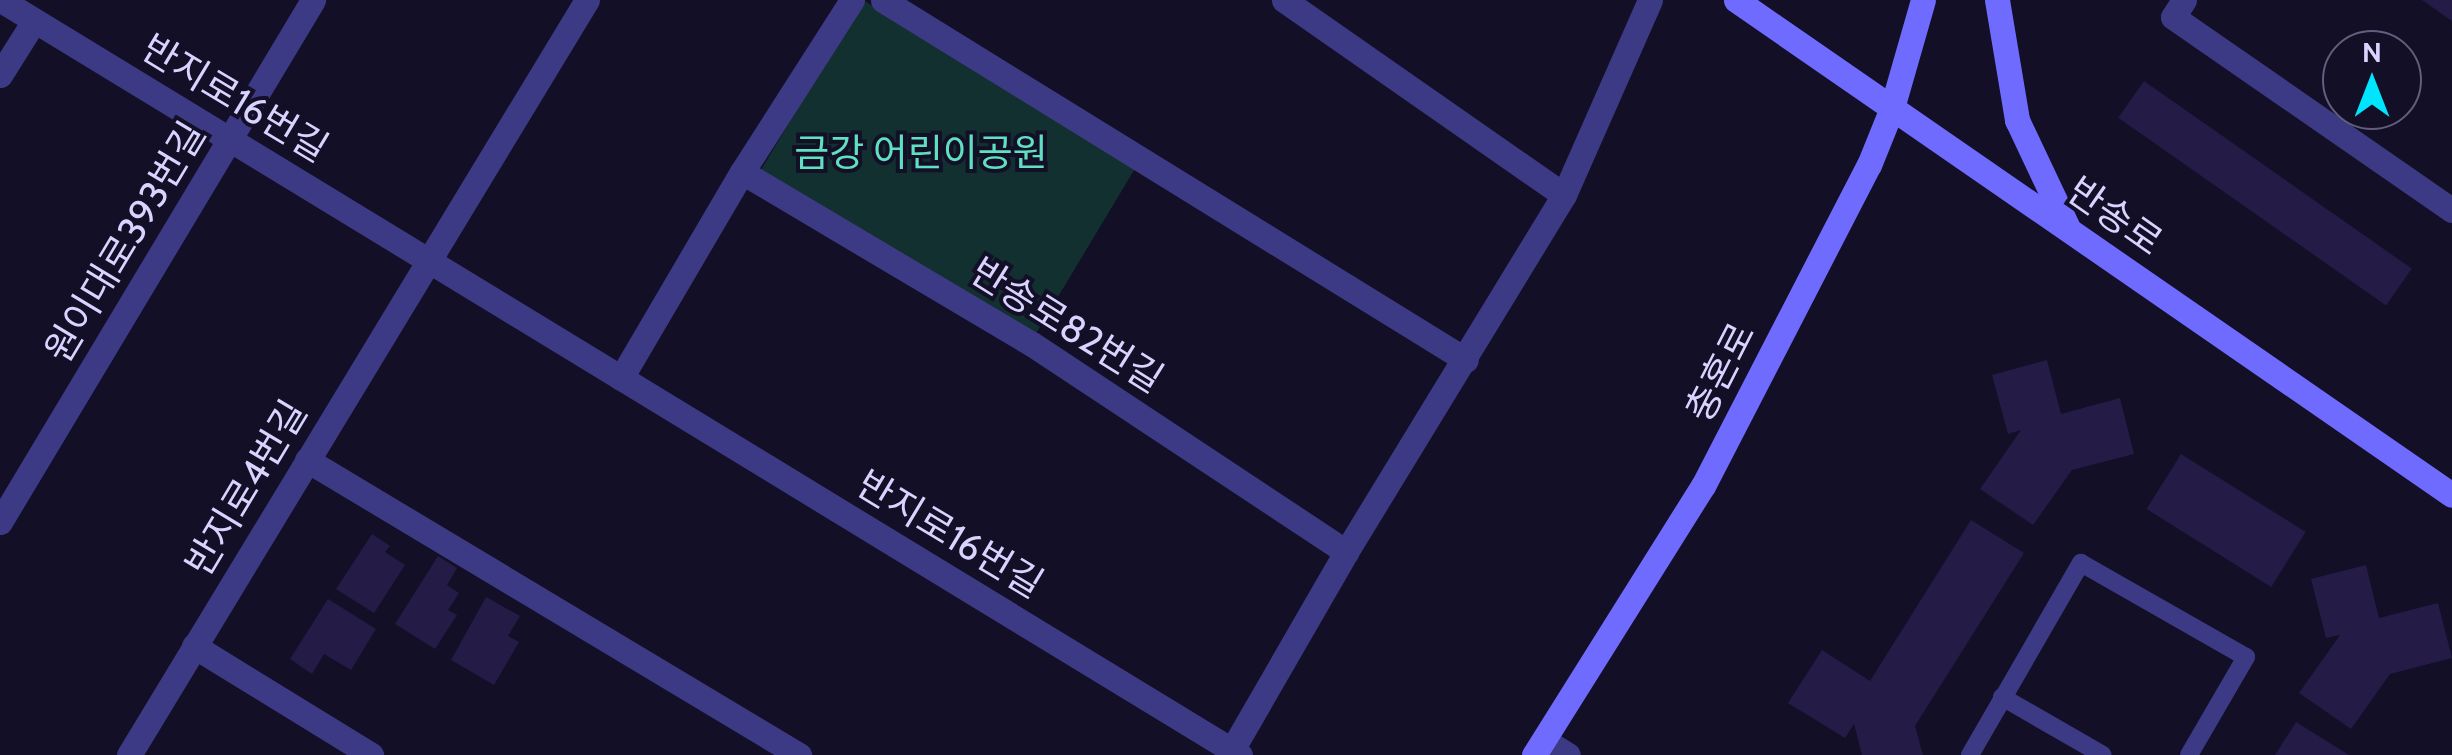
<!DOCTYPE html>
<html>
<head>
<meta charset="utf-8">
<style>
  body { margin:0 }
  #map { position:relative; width:2452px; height:755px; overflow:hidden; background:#130f26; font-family:Cabin,"Noto Sans KR",sans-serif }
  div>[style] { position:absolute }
  .green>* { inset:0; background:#12302f; transform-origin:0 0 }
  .building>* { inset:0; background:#241b47; transform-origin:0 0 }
  .lane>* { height:18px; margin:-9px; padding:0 9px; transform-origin:9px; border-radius:9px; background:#3d3a85 }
  .street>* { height:25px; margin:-12.5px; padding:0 12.5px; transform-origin:12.5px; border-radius:12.5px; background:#3d3a85 }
  .secondary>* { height:25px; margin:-12.5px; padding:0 12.5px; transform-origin:12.5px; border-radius:12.5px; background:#6f6bff }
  span { translate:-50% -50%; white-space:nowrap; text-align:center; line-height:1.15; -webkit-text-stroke:8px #130f26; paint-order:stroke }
  .street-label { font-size:38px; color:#d9d4ff }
  .park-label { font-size:38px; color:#5fe0c0 }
  .north { position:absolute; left:2322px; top:30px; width:100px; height:100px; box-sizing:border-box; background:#130f26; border:2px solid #625e7d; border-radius:50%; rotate:0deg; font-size:28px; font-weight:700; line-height:40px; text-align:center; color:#d9d4ff }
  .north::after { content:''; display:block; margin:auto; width:35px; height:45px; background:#00e5ff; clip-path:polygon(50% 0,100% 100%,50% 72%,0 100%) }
</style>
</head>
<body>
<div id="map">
  <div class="green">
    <i style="left:863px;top:0;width:320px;height:202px;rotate:31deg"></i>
  </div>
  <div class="building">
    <i style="clip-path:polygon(2422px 0,2452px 0,2452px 21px)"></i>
    <i style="left:2144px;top:81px;width:327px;height:45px;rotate:35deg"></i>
    <i style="clip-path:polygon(2047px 360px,2061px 414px,2120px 398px,2134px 454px,2072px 470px,2033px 525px,1980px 489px,2021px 430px,2008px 434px,1992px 375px)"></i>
    <i style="left:2181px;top:454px;width:147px;height:65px;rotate:32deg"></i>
    <i style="clip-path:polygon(1971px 520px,2024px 553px,1915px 726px,1923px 755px,1862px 755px,1854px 724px,1845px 738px,1788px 703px,1822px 650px,1870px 681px)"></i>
    <i style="clip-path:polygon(372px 534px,390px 546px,385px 552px,405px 565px,374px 613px,336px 589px)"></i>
    <i style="clip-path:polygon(438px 556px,457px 568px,447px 585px,459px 593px,448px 610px,457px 615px,435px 649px,395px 624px)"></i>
    <i style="clip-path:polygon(2366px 565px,2379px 618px,2438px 603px,2452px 658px,2390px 674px,2351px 729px,2299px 693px,2340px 635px,2326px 638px,2311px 579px)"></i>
    <i style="clip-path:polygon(486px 597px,520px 616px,508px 636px,519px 642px,494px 685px,451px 660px)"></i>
    <i style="clip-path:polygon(328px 599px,376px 629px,351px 670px,324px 654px,312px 674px,290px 659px)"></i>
    <i style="clip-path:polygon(2296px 722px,2349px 755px,2275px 755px)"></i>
  </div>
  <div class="lane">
    <i style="left:2002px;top:697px;width:116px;rotate:29.9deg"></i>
    <i style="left:1970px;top:755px;width:222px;rotate:-60deg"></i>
    <i style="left:2081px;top:563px;width:190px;rotate:29.7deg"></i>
    <i style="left:2246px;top:657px;width:113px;rotate:120.2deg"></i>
  </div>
  <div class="street">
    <i style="left:1px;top:0;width:1451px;rotate:31.36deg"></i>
    <i style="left:883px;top:0;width:685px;rotate:31.7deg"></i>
    <i style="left:1284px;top:0;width:341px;rotate:34.9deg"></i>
    <i style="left:2184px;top:0;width:20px;rotate:123deg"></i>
    <i style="left:2173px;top:17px;width:339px;rotate:34.7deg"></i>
    <i style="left:0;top:75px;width:64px;rotate:-57.8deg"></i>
    <i style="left:742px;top:172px;width:337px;rotate:30.7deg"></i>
    <i style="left:1032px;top:344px;width:377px;rotate:33.5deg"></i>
    <i style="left:621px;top:378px;width:239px;rotate:-59.6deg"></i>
    <i style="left:742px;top:172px;width:204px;rotate:-57.4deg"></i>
    <i style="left:307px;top:460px;width:574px;rotate:30.95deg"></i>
    <i style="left:0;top:522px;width:609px;rotate:-59.05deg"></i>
    <i style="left:194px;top:646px;width:208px;rotate:31.6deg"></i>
    <i style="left:1544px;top:740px;width:28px;rotate:32deg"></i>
    <i style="left:129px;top:755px;width:883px;rotate:-58.76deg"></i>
    <i style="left:1229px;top:755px;width:234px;rotate:-60deg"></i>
    <i style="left:1346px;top:552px;width:418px;rotate:-58.6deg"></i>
    <i style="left:1564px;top:195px;width:213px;rotate:-66.2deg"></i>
  </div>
  <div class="secondary">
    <i style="left:1736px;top:0;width:870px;rotate:34.66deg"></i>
    <i style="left:1997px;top:0;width:122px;rotate:80.5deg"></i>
    <i style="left:2017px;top:120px;width:117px;rotate:64.7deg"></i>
    <i style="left:1534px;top:755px;width:318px;rotate:-57.9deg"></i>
    <i style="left:1703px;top:486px;width:361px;rotate:-62.7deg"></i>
    <i style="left:1869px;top:165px;width:61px;rotate:-68deg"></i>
    <i style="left:1892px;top:108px;width:112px;rotate:-74deg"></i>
  </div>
  <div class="street-label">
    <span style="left:235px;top:98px;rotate:31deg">반지로16번길</span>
    <span style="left:2115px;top:216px;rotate:35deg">반송로</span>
    <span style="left:125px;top:242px;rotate:-59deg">원이대로393번길</span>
    <span style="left:1067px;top:325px;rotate:32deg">반송로82번길</span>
    <span style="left:1720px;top:372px;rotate:-63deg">충혼로</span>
    <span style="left:246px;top:488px;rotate:-59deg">반지로4번길</span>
    <span style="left:950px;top:534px;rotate:31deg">반지로16번길</span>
  </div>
  <div class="park-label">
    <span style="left:921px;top:153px">금강 어린이공원</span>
  </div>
  <div class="north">N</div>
</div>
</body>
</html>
